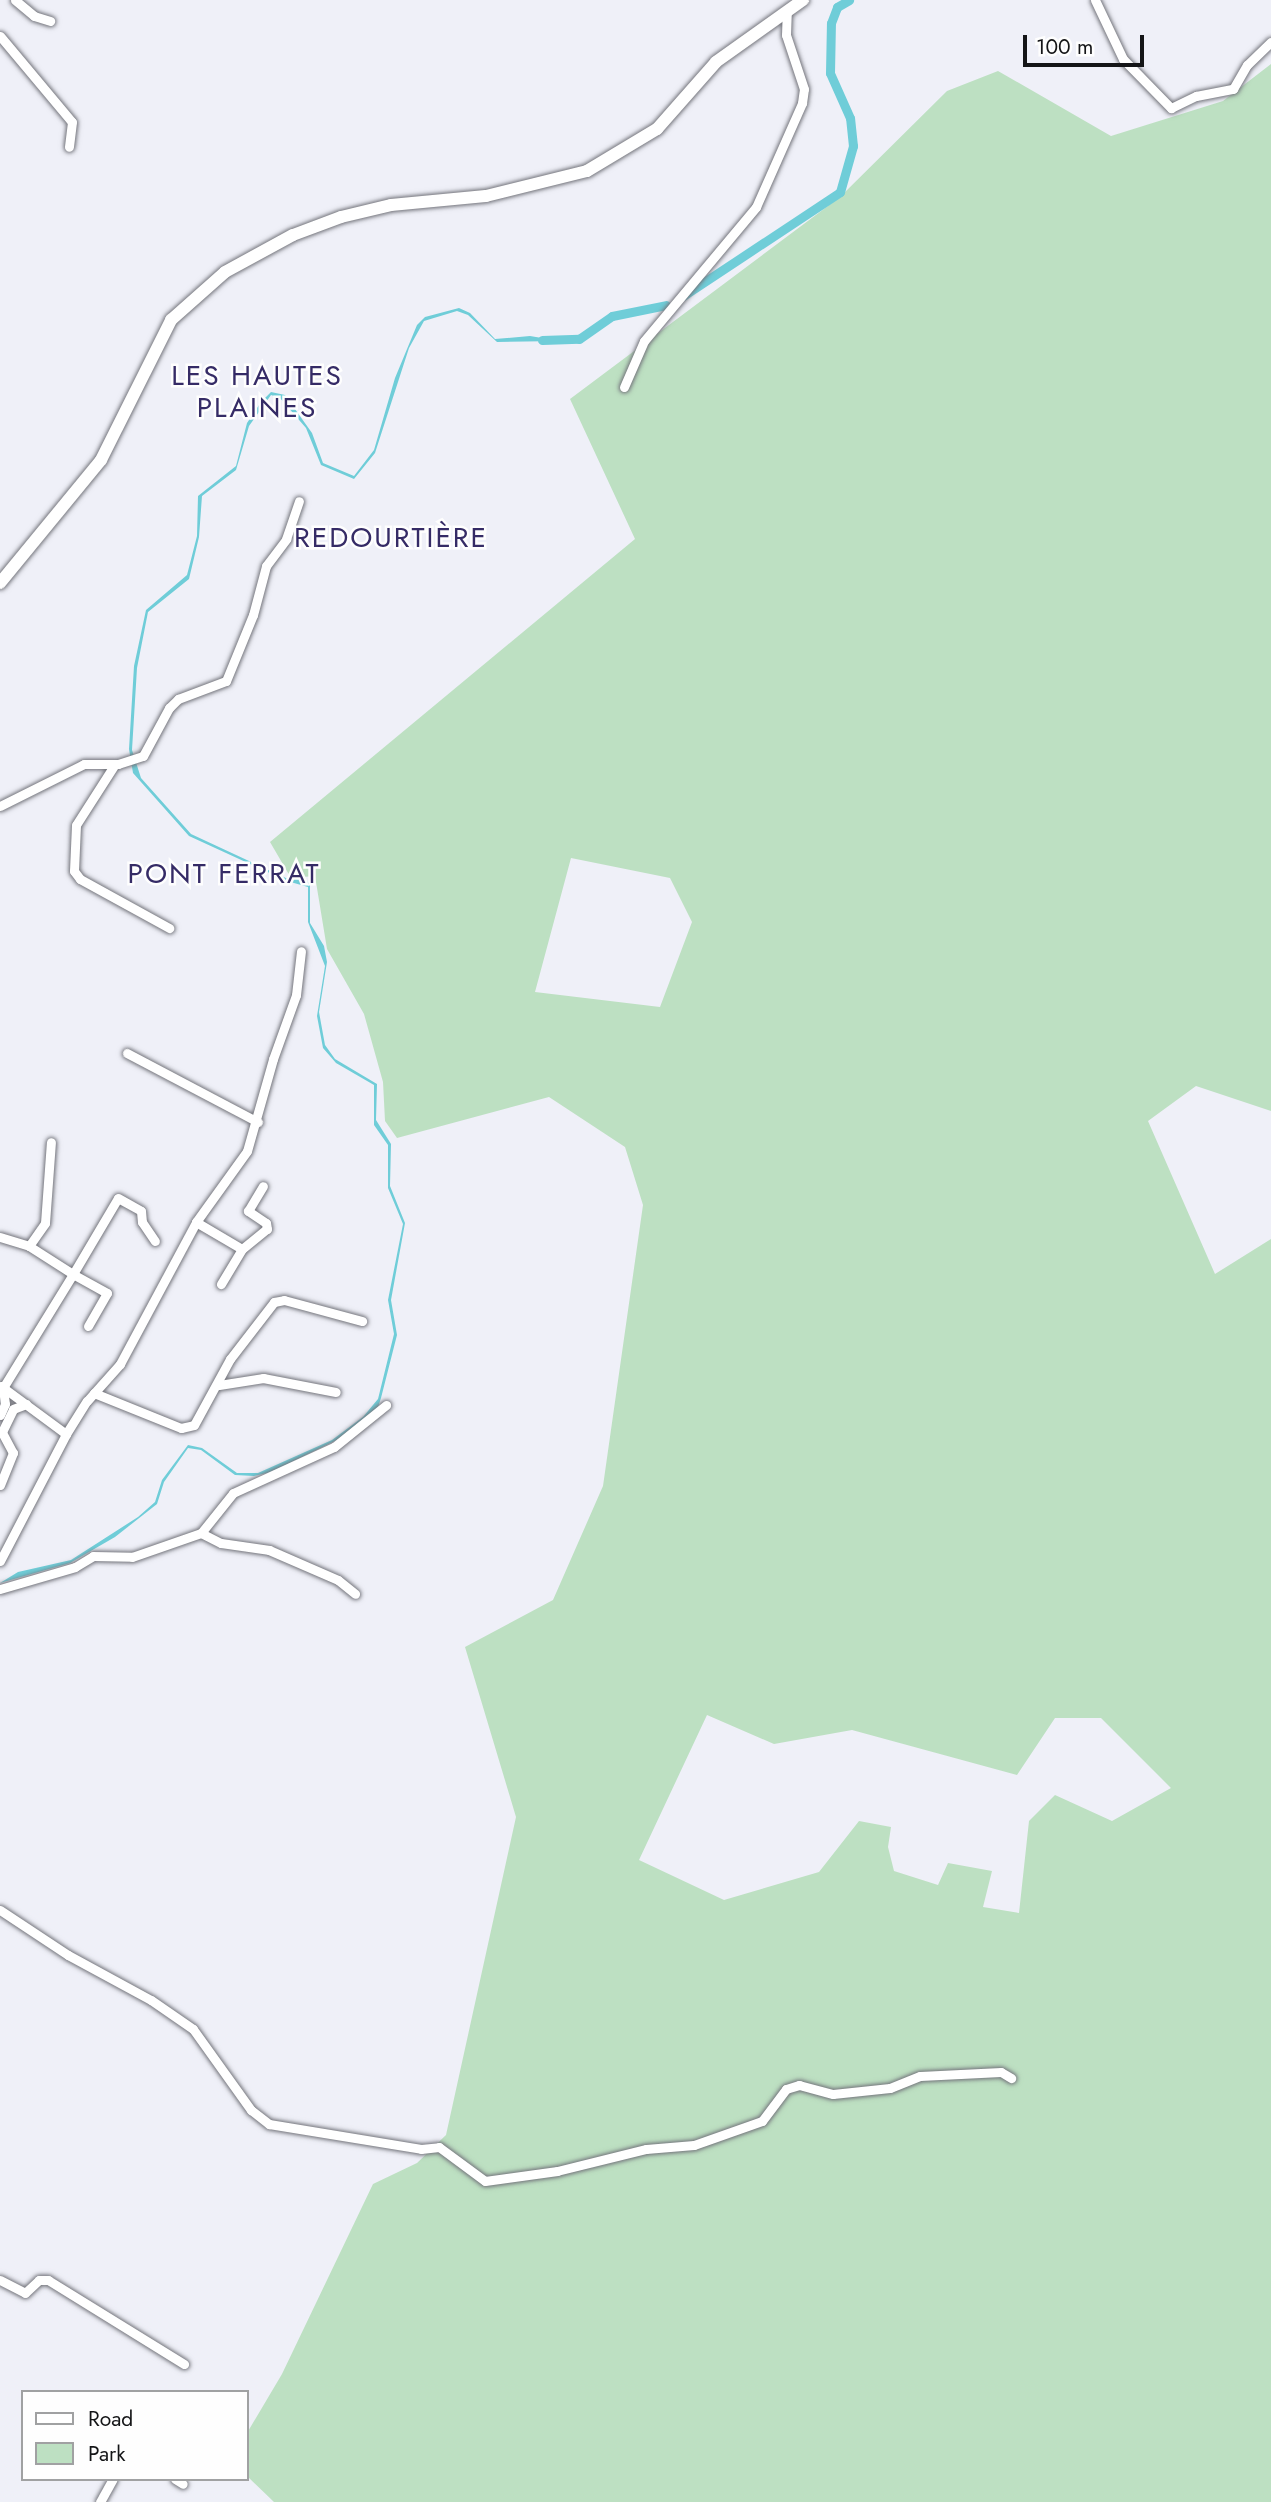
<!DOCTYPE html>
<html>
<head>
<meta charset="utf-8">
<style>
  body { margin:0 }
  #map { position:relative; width:1271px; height:2502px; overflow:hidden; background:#eff0f8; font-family:Jost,sans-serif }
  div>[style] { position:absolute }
  .green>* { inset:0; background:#bde0c2 }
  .water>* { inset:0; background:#6fcdd8 }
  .canal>* { height:9px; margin:-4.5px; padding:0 4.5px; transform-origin:4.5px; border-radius:4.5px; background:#6fcdd8 }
  .roads { filter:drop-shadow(0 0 2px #74757c) drop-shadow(0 0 2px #74757c) }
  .street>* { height:9px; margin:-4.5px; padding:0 4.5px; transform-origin:4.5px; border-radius:4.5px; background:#fff }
  .secondary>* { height:12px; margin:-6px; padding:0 6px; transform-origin:6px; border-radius:6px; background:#fff }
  span { translate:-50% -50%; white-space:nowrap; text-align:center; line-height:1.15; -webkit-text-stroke:5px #fefefe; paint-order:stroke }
  .neighbourhood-label { font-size:28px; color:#352b66; letter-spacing:2px }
  .legend { position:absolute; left:21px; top:2390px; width:228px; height:91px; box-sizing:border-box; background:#fefefe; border:2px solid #a0a1a2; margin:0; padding:9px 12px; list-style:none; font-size:21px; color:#141517 }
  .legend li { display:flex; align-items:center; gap:14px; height:35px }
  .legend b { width:35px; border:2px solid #a0a1a2 }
  .scale { position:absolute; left:1023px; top:35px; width:121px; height:32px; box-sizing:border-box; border:4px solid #141517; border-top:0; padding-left:9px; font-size:21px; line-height:24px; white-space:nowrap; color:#141517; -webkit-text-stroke:5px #fefefe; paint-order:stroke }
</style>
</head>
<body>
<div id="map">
  <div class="green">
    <i style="clip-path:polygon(evenodd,1271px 64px,1271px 1111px,1196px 1086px,1148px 1121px,1215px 1274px,1271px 1239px,1271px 2502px,274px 2502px,247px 2476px,247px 2433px,282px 2374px,373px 2184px,417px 2163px,446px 2135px,516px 1817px,465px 1647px,553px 1600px,603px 1486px,643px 1205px,625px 1147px,549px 1097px,397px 1138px,385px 1121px,383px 1082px,364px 1014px,327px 949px,315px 876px,291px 878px,270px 842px,635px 539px,570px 399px,840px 197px,947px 91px,998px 71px,1111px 136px,1223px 101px,1271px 64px,571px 858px,670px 878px,692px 922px,660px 1007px,535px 992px,571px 858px,1271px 64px,707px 1715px,774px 1744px,852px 1730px,1017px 1775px,1055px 1718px,1101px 1718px,1171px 1788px,1112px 1821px,1055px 1795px,1029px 1821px,1019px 1913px,983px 1907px,992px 1871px,948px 1863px,938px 1885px,894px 1871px,888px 1847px,891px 1827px,859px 1821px,819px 1872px,724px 1900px,639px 1860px,707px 1715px)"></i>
  </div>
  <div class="water">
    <i style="clip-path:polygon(459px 308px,470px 313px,495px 339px,530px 336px,560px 341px,497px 342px,468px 315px,457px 311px,424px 321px,409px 348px,375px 453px,354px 479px,321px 465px,306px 428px,280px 398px,271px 395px,249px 426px,236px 470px,202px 496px,199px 537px,189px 579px,148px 612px,137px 668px,132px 750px,141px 778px,191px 834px,288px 879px,303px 878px,310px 884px,310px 923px,324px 946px,327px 962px,319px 1012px,325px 1045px,335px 1059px,377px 1084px,376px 1120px,391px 1144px,390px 1186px,405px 1223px,391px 1300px,397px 1335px,381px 1398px,378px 1407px,345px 1436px,271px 1472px,254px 1476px,235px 1475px,201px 1450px,188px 1448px,164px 1482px,157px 1504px,115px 1537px,70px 1563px,0 1583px,18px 1572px,71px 1560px,138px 1517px,155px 1502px,162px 1480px,188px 1445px,202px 1448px,237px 1473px,258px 1473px,332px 1440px,363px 1417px,378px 1399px,394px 1334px,388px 1300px,403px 1224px,388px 1188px,388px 1145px,374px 1125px,374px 1085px,336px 1063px,323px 1048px,317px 1016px,325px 966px,308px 922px,308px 887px,287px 881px,189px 836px,133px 773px,129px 749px,134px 666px,146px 610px,187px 575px,197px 536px,198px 496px,236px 466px,247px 423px,261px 402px,271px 392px,285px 395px,312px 433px,323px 463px,354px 476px,374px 450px,395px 378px,417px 325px,425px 317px)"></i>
  </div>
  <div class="canal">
    <i style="left:683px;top:296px;width:188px;rotate:-33.5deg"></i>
    <i style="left:840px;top:192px;width:48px;rotate:-74.2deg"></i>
    <i style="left:853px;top:146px;width:28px;rotate:-96deg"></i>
    <i style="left:850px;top:118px;width:49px;rotate:-114deg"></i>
    <i style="left:830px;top:73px;width:50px;rotate:-88.9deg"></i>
    <i style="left:831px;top:23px;width:17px;rotate:-69deg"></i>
    <i style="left:837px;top:7px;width:14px;rotate:-30deg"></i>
    <i style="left:542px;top:340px;width:37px;rotate:-2deg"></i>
    <i style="left:579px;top:339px;width:40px;rotate:-34.9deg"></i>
    <i style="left:612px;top:316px;width:55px;rotate:-11.5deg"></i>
  </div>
  <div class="roads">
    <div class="street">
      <i style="left:15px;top:0;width:25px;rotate:40deg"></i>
      <i style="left:34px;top:16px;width:17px;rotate:17deg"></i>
      <i style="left:1095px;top:0;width:65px;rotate:64.6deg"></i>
      <i style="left:1123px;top:59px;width:69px;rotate:45.6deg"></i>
      <i style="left:1171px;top:108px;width:28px;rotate:-26deg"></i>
      <i style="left:1196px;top:96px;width:38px;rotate:-11deg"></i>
      <i style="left:1233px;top:89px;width:28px;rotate:-60deg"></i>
      <i style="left:1247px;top:65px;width:33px;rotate:-44deg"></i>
      <i style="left:0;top:36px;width:112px;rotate:50.1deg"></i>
      <i style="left:72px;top:122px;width:25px;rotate:97deg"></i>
      <i style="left:624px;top:387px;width:50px;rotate:-66.5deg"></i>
      <i style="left:644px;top:341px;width:175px;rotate:-50.1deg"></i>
      <i style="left:756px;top:207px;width:114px;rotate:-66.1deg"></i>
      <i style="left:802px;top:103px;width:14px;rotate:-82deg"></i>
      <i style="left:804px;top:89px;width:57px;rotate:-108.4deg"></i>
      <i style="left:786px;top:35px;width:25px;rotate:-88deg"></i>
      <i style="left:115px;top:764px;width:72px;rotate:122.6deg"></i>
      <i style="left:76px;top:825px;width:46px;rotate:92.5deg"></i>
      <i style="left:74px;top:871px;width:10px;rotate:53deg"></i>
      <i style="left:80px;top:879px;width:102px;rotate:28.8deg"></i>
      <i style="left:0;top:806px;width:94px;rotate:-26.6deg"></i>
      <i style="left:84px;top:764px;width:34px"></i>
      <i style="left:118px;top:764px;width:26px;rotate:-18deg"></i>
      <i style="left:143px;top:756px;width:55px;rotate:-61.6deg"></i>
      <i style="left:169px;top:708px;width:13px;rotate:-45deg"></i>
      <i style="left:178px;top:699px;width:51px;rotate:-20.6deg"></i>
      <i style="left:226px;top:681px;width:71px;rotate:-67.8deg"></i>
      <i style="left:253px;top:615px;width:51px;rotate:-75.1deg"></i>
      <i style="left:266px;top:566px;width:34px;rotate:-53deg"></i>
      <i style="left:286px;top:539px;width:40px;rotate:-71.1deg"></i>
      <i style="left:127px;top:1053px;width:148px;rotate:27.8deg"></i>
      <i style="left:196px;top:1222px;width:53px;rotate:30.4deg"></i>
      <i style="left:242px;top:1249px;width:41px;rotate:121deg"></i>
      <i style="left:0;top:1237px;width:30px;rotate:17deg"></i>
      <i style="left:29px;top:1246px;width:52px;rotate:32.5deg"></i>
      <i style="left:73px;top:1274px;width:134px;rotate:121.6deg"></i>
      <i style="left:3px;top:1388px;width:16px;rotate:83deg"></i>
      <i style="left:5px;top:1404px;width:12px;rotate:114deg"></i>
      <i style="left:29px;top:1246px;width:28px;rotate:-55deg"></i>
      <i style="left:45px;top:1223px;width:81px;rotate:-85.8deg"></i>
      <i style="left:242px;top:1249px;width:32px;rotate:-39deg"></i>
      <i style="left:267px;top:1229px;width:6px;rotate:-99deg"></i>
      <i style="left:266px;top:1223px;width:22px;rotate:-146deg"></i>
      <i style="left:248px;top:1211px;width:29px;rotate:-59deg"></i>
      <i style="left:88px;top:1326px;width:38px;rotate:-60deg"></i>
      <i style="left:107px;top:1293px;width:39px;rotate:-151deg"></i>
      <i style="left:73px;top:1274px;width:88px;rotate:-59.4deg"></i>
      <i style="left:118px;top:1198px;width:26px;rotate:29deg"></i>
      <i style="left:141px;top:1211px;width:11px;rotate:85deg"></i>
      <i style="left:142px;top:1222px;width:23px;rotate:56deg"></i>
      <i style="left:219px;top:1385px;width:45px;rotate:-9deg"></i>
      <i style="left:263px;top:1378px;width:74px;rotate:10.9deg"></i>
      <i style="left:1px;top:1386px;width:81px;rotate:36.4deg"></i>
      <i style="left:94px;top:1393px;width:94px;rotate:21.9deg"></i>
      <i style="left:181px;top:1428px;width:13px;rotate:-13deg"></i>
      <i style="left:194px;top:1425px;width:75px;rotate:-61.4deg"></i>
      <i style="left:230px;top:1359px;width:72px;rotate:-52.3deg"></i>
      <i style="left:274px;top:1302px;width:10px;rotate:-11deg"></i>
      <i style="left:284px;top:1300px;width:81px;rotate:15.1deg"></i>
      <i style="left:0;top:1485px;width:35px;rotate:-68deg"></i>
      <i style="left:13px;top:1453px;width:24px;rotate:-118deg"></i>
      <i style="left:2px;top:1432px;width:25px;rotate:-64deg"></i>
      <i style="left:13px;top:1409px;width:14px;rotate:-21deg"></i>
      <i style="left:201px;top:1533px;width:22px;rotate:27deg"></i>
      <i style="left:221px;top:1543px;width:49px;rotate:8.3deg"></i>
      <i style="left:269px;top:1550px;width:75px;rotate:23.5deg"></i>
      <i style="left:338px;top:1580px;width:22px;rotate:39deg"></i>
      <i style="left:0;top:1561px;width:143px;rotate:-62.5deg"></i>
      <i style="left:66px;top:1434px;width:39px;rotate:-58deg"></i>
      <i style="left:87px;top:1401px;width:50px;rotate:-48.3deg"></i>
      <i style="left:120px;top:1364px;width:161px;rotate:-61.8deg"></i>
      <i style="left:196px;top:1222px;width:87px;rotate:-54.3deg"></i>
      <i style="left:247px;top:1151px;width:96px;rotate:-74.2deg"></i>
      <i style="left:273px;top:1059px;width:68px;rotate:-70.2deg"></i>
      <i style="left:296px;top:995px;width:44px;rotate:-83.5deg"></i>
      <i style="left:0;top:1589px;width:78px;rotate:-16.3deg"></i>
      <i style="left:75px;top:1567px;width:21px;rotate:-31deg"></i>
      <i style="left:93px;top:1556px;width:39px;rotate:1deg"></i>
      <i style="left:132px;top:1557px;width:73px;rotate:-19.2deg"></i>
      <i style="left:201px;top:1533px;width:51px;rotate:-51.3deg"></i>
      <i style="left:233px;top:1493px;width:111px;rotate:-24.5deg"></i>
      <i style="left:334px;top:1447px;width:67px;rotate:-38.9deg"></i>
      <i style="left:0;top:1910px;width:82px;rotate:33.5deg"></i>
      <i style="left:68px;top:1955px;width:94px;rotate:28.5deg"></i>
      <i style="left:151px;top:2000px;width:51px;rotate:34.6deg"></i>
      <i style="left:193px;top:2029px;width:100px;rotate:54.4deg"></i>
      <i style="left:251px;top:2110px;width:23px;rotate:38deg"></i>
      <i style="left:269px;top:2124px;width:154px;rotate:9.3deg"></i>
      <i style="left:421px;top:2149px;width:18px;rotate:-6deg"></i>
      <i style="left:439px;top:2147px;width:57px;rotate:36.5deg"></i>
      <i style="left:485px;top:2181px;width:73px;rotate:-7.9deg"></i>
      <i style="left:557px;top:2171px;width:92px;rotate:-13.9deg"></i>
      <i style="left:646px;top:2149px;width:48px;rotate:-4.8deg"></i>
      <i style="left:694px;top:2145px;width:72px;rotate:-19.4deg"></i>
      <i style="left:762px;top:2121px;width:40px;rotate:-53deg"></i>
      <i style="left:786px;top:2089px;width:14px;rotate:-17deg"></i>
      <i style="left:799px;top:2085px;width:35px;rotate:15deg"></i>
      <i style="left:833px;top:2094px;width:57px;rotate:-6deg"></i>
      <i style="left:890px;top:2088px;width:32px;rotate:-22deg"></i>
      <i style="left:920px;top:2076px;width:81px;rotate:-2.8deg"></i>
      <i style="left:1001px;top:2072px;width:12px;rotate:31deg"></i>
      <i style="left:0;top:2280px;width:28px;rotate:27deg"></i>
      <i style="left:25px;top:2293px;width:19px;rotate:-43deg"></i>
      <i style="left:39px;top:2280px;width:9px"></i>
      <i style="left:48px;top:2280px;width:160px;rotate:31.7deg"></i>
      <i style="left:175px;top:2479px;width:9px;rotate:32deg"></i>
      <i style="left:100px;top:2502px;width:26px;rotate:-61deg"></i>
    </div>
    <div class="secondary">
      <i style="left:0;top:583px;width:159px;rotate:-50.6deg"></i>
      <i style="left:101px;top:460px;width:157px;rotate:-63.4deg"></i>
      <i style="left:171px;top:320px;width:72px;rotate:-41.6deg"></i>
      <i style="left:225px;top:272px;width:77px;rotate:-28.6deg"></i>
      <i style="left:293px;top:235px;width:51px;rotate:-20.6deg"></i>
      <i style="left:341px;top:217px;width:51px;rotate:-13.5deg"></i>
      <i style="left:391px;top:205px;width:95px;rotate:-5.4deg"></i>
      <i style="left:486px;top:196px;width:104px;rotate:-13.9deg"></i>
      <i style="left:587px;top:171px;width:82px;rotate:-31deg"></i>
      <i style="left:657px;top:129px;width:89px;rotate:-48.6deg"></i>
      <i style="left:716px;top:62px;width:107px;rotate:-35.5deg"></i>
    </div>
  </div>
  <div class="neighbourhood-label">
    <span style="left:257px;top:392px">LES HAUTES<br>PLAINES</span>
    <span style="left:391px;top:538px">REDOURTIÈRE</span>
    <span style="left:224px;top:874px">PONT FERRAT</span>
  </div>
  <ul class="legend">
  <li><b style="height:9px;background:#fff"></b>Road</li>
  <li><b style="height:19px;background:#bde0c2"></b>Park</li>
  </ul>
  <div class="scale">100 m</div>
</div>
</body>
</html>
